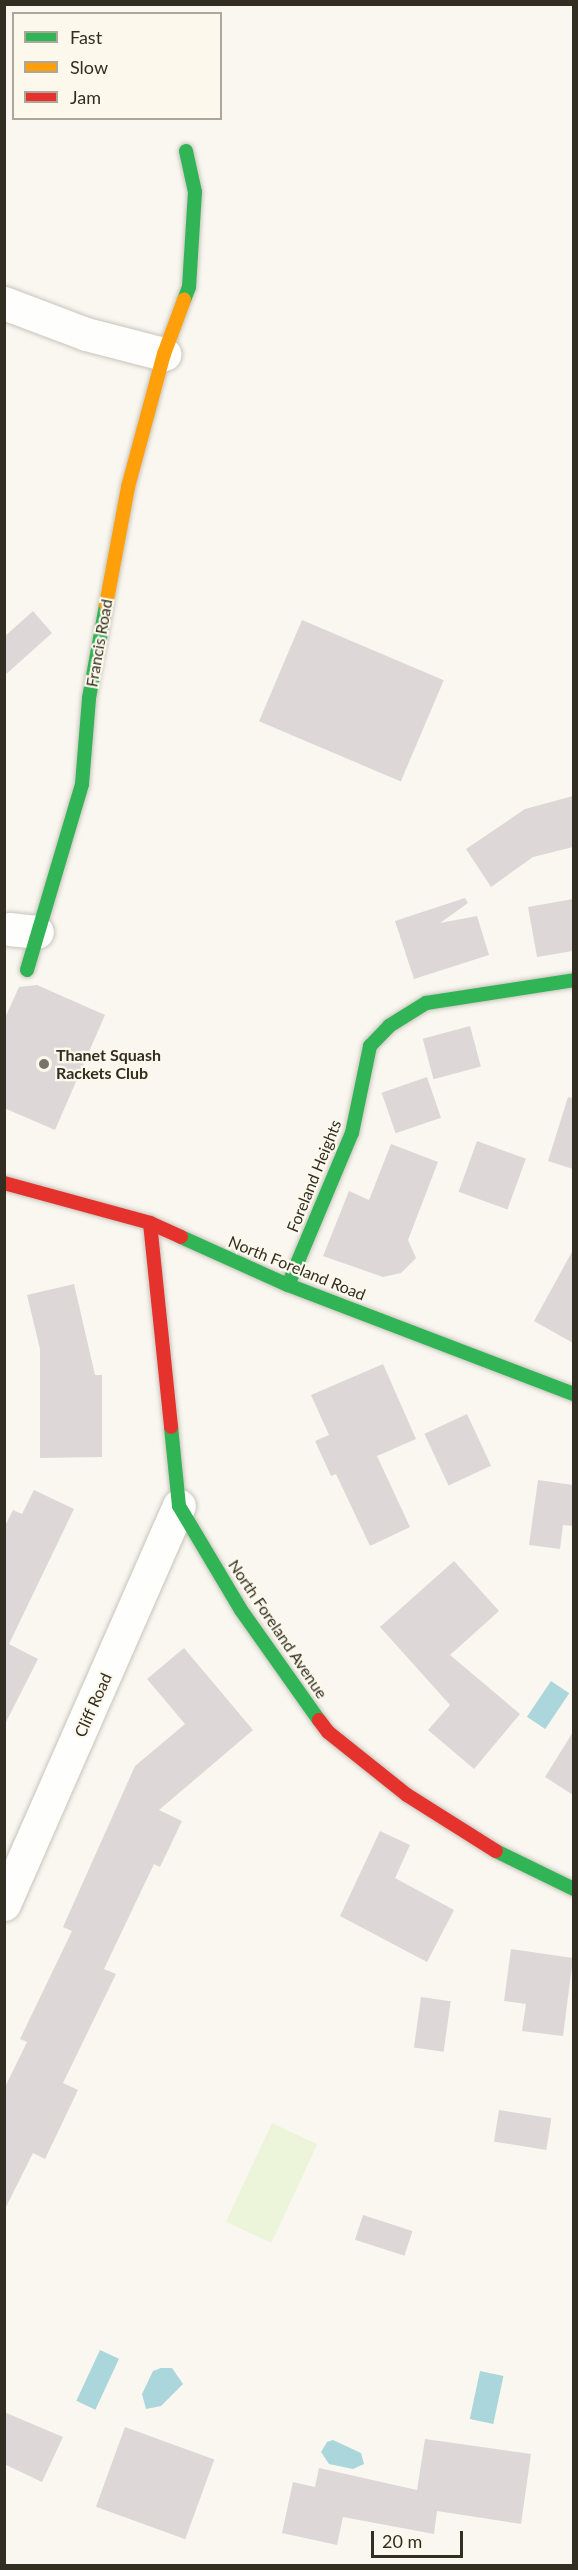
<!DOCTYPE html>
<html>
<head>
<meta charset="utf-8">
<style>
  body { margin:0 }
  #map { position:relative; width:578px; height:2570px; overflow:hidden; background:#f9f7f0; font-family:Lato,sans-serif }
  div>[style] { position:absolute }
  .green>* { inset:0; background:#ecf5da; transform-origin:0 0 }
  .water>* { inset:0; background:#abd6dc; transform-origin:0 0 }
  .building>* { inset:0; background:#ded7d7; transform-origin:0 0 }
  .roads { filter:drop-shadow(0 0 2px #c7c4bb) drop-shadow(0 0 2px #c7c4bb) }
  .street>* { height:33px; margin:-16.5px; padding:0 16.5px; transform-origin:16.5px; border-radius:16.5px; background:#fefefd }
  .fast>* { height:14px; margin:-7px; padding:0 7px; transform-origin:7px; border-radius:7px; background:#30b455 }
  .slow>* { height:14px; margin:-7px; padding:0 7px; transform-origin:7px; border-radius:7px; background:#ff9f0a }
  .jam>* { height:14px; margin:-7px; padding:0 7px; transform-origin:7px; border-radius:7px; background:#e5322d }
  .dots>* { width:16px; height:16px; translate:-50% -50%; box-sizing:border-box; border:3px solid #fdf8ec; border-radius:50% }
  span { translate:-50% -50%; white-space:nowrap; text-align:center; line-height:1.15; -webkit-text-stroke:4.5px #fdf8ec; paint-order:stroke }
  .street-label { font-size:16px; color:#322e22 }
  .poi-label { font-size:16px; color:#322e22; font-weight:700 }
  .left { translate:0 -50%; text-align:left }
  .frame { position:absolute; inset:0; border:6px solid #322e22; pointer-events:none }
  .legend { position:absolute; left:12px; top:12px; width:210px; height:108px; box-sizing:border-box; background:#fdf8ec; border:2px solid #aca79b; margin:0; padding:8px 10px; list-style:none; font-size:18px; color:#322e22 }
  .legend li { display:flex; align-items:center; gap:12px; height:30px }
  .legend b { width:30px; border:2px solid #aca79b }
  .scale { position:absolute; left:371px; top:2531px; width:92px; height:27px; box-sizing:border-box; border:3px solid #322e22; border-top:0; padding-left:8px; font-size:18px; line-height:21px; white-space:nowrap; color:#322e22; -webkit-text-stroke:4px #fdf8ec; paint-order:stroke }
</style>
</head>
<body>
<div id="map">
  <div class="green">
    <i style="left:272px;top:2123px;width:50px;height:109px;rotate:25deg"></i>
  </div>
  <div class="water">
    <i style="left:551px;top:1681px;width:22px;height:43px;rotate:34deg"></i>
    <i style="left:100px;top:2350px;width:21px;height:56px;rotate:25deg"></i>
    <i style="clip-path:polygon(161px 2368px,172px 2368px,183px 2384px,161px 2406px,146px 2409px,142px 2394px,153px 2371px)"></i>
    <i style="left:480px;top:2371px;width:24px;height:49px;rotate:12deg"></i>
    <i style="clip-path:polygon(333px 2440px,361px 2453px,364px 2464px,353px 2469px,329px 2464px,321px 2452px,327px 2442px)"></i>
  </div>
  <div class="building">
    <i style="clip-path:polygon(33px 611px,52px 633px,4px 676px,4px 637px)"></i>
    <i style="left:302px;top:620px;width:154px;height:110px;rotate:23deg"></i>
    <i style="clip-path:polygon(573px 796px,573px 847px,533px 857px,491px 887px,466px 849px,525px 809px)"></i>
    <i style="clip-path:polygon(465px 898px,468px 903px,440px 923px,477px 916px,489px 955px,414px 979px,395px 921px)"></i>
    <i style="clip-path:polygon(573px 899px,573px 951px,537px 957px,528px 907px)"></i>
    <i style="clip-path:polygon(37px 985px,105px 1015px,55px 1130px,4px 1108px,4px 1020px,19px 987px)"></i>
    <i style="left:470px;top:1026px;width:42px;height:49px;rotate:75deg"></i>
    <i style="left:427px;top:1077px;width:43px;height:48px;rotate:71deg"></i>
    <i style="clip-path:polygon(568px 1097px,573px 1098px,573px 1169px,548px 1161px)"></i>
    <i style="left:477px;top:1141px;width:52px;height:54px;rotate:20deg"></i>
    <i style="clip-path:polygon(391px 1144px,438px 1162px,408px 1240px,416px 1258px,401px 1273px,383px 1277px,323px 1256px,349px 1191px,369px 1200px)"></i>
    <i style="clip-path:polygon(573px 1250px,573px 1343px,534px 1321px)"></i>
    <i style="clip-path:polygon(74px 1284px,95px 1375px,102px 1375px,102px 1457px,40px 1458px,40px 1349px,27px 1295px)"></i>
    <i style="clip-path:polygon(383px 1364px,416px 1439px,377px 1456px,410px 1527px,370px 1546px,336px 1474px,331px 1476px,315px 1441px,329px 1435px,311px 1395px)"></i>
    <i style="left:467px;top:1414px;width:57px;height:47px;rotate:65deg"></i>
    <i style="clip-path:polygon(538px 1480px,573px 1485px,573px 1526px,563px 1525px,560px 1549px,529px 1545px)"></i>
    <i style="clip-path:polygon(34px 1490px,74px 1509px,9px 1644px,38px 1659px,4px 1726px,4px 1528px,13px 1510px,22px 1514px)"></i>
    <i style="clip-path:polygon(454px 1561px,499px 1611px,450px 1655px,520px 1714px,474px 1769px,428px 1730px,450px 1705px,380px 1627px)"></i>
    <i style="clip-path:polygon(184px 1648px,253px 1730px,159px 1810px,182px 1821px,160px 1867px,154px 1864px,104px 1969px,116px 1974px,63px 2083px,78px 2090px,45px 2159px,33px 2153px,4px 2211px,4px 2089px,27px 2042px,20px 2039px,72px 1931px,63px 1927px,135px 1766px,185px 1724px,147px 1679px)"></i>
    <i style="clip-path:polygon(573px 1732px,573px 1795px,545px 1777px)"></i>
    <i style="clip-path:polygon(380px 1831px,410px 1845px,395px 1878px,454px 1910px,427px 1962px,340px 1916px)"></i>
    <i style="clip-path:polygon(511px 1949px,573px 1958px,563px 2036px,522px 2031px,526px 2004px,504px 2001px)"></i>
    <i style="left:421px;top:1997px;width:30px;height:51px;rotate:8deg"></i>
    <i style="left:499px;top:2110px;width:53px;height:32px;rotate:9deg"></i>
    <i style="left:363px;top:2215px;width:52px;height:26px;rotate:18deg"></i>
    <i style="clip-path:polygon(4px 2412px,63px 2437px,42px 2482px,4px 2464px)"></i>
    <i style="left:125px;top:2427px;width:95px;height:85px;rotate:20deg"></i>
    <i style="clip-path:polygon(425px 2439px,531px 2454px,521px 2524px,437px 2511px,434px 2534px,343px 2517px,337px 2545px,282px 2533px,293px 2482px,315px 2487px,319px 2468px,417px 2490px)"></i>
  </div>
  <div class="roads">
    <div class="street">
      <i style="left:4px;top:303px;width:88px;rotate:20.7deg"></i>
      <i style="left:86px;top:334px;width:81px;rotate:14.4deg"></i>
      <i style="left:9px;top:929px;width:28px;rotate:6deg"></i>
      <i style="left:4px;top:1904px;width:435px;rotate:-66.3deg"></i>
    </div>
    <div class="fast">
      <i style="left:184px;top:300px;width:14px;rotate:-69deg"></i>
      <i style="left:189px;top:287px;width:95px;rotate:-86.4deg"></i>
      <i style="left:195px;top:192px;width:42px;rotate:-102.4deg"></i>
      <i style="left:27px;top:970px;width:194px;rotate:-73.5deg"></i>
      <i style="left:82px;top:784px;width:86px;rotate:-85.3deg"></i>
      <i style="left:89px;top:698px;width:95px;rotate:-79.6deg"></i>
      <i style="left:181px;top:1237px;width:117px;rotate:24.2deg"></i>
      <i style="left:288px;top:1285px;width:306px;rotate:20.9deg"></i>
      <i style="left:288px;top:1285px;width:165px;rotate:-67.2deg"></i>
      <i style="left:352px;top:1133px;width:89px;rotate:-78.3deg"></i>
      <i style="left:370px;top:1046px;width:28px;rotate:-46deg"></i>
      <i style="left:389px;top:1026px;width:44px;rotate:-31.9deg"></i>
      <i style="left:426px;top:1003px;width:150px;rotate:-8.8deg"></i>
      <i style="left:171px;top:1427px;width:79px;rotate:84.2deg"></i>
      <i style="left:179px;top:1506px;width:121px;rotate:59.2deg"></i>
      <i style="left:241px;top:1610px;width:135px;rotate:54.7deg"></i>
      <i style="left:496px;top:1851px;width:87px;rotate:26deg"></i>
    </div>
    <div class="slow">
      <i style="left:106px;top:605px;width:120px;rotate:-79.4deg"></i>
      <i style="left:128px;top:487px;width:138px;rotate:-74.9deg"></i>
      <i style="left:164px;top:354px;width:58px;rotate:-69.7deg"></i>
    </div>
    <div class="jam">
      <i style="left:4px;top:1183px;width:151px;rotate:15.3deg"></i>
      <i style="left:150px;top:1223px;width:34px;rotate:24deg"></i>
      <i style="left:150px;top:1223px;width:205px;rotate:84.1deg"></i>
      <i style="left:319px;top:1720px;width:15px;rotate:53deg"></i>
      <i style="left:328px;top:1732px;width:101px;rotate:38.6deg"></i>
      <i style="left:407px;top:1795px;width:105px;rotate:32.2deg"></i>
    </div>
  </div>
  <div class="dots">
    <i style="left:44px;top:1064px;background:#78746a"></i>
  </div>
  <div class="street-label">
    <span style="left:99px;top:643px;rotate:-80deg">Francis Road</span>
    <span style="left:314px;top:1176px;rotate:-68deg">Foreland Heights</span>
    <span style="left:297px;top:1268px;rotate:22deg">North Foreland Road</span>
    <span style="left:278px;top:1629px;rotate:56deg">North Foreland Avenue</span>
    <span style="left:93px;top:1705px;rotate:-66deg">Cliff Road</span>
  </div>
  <div class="poi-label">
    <span class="left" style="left:56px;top:1064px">Thanet Squash<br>Rackets Club</span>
  </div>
  <div class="frame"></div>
  <ul class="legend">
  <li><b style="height:8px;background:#30b455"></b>Fast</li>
  <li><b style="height:8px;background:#ff9f0a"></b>Slow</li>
  <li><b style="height:8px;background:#e5322d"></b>Jam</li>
  </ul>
  <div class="scale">20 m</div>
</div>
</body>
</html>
